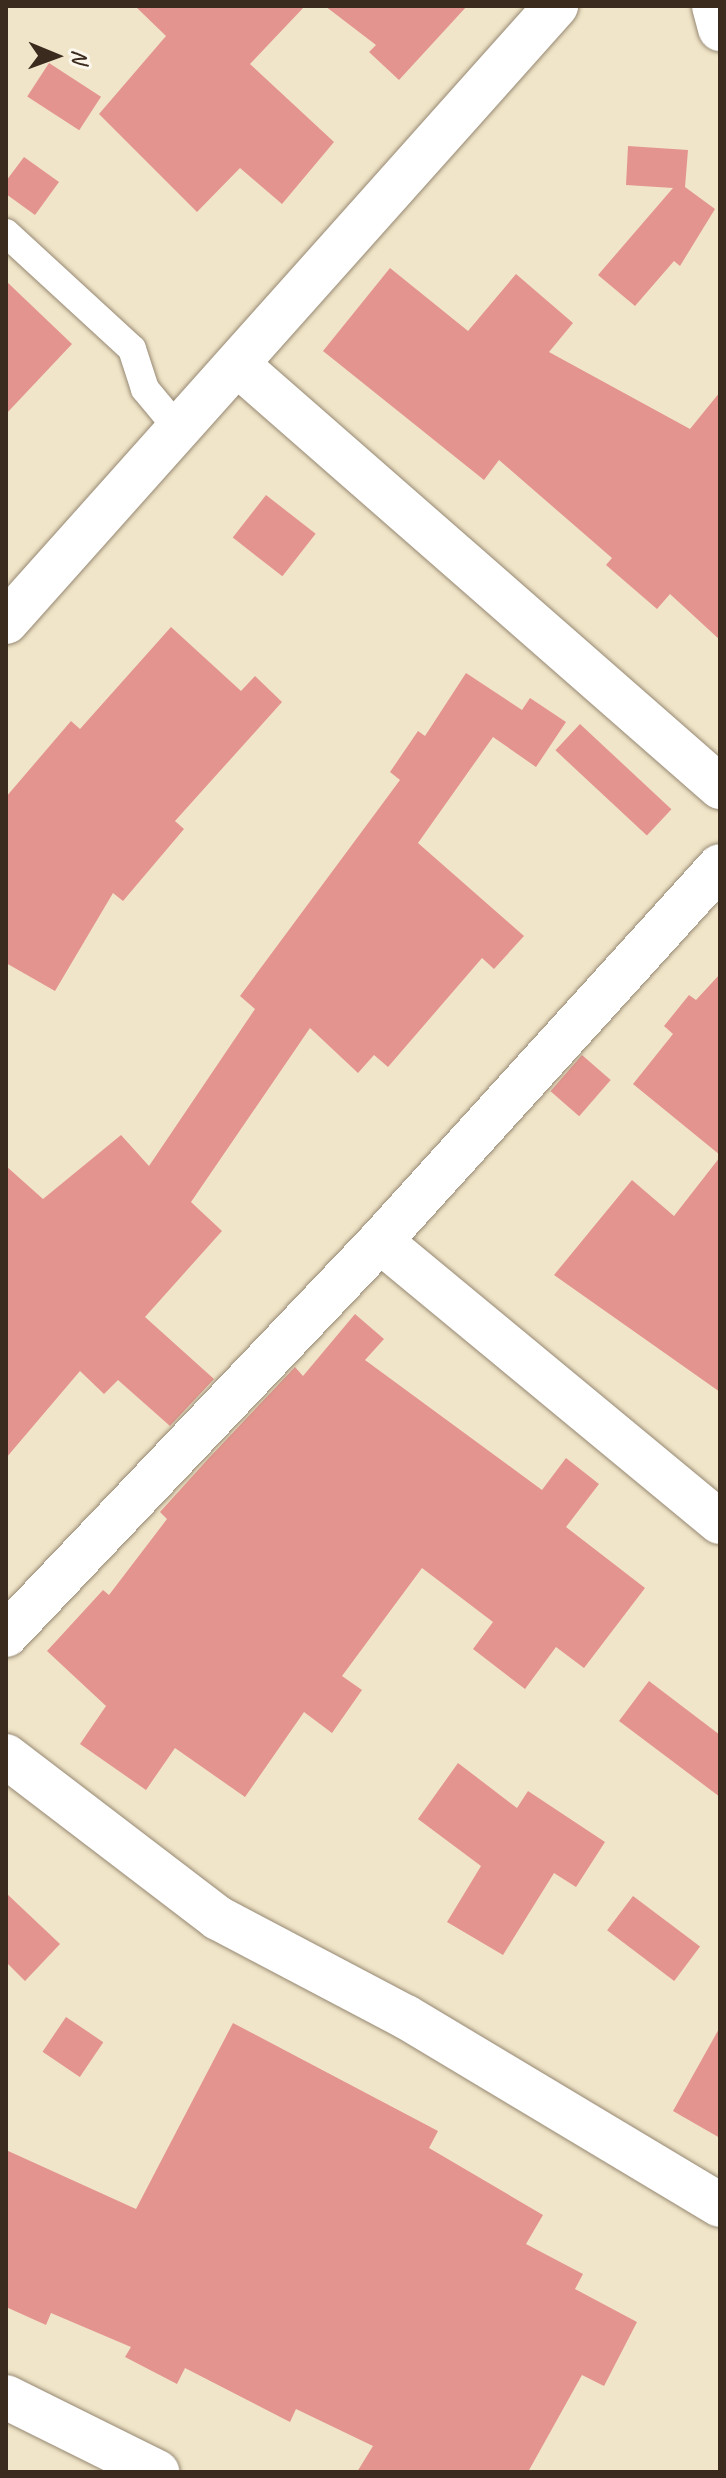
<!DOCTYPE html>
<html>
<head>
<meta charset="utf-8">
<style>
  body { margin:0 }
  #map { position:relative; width:726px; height:2478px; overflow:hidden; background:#f0e5c8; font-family:Caveat,sans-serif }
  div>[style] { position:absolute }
  .building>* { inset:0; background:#e4948e; transform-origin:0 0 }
  .roads { filter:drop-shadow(0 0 2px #968873) drop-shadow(0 0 2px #968873) }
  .service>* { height:28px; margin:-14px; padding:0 14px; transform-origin:14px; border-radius:14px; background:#fff }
  .minor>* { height:44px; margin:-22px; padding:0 22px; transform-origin:22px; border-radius:22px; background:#fff }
  .tertiary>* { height:44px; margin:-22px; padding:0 22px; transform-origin:22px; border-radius:22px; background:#fff }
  span { translate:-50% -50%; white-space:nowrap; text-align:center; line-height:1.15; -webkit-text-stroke:6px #fbf7ec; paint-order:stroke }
  .frame { position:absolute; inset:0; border:8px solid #3b2a1e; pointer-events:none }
  .north { position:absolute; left:16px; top:16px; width:80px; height:80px; -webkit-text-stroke:6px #fbf7ec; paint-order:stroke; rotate:91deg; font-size:22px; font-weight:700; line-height:32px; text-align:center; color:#3b2a1e }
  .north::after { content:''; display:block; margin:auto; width:28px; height:36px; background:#3b2a1e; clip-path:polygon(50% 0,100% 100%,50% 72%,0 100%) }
</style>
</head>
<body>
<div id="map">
  <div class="building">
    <i style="clip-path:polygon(135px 6px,305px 6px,250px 64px,334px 142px,282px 204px,240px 168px,197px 212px,99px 114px,166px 36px)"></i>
    <i style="clip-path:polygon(325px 6px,467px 6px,399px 80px,369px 52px,376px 45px)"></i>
    <i style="left:49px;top:63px;width:62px;height:40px;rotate:33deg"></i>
    <i style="clip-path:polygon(628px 146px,688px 150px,685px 187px,715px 209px,680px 266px,674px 261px,635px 306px,598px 275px,673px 188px,626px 185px)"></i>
    <i style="clip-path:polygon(24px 157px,59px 182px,35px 215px,6px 194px,6px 181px)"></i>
    <i style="clip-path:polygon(390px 268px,468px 331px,516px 274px,573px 323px,549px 352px,690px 429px,720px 392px,720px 640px,670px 594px,657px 609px,606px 565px,612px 558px,499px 460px,484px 480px,323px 351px)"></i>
    <i style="clip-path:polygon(6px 281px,72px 344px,6px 414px)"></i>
    <i style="left:266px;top:495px;width:63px;height:54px;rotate:38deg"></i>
    <i style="clip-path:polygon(171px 627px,241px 691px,255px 676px,282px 702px,175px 821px,184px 829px,123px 901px,113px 893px,55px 991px,6px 963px,6px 797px,71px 721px,80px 729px)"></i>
    <i style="clip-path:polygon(466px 673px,522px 710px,530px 698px,566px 722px,536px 767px,493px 737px,418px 843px,524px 936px,494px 969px,482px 958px,388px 1067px,374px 1055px,358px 1073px,310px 1028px,191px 1202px,222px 1231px,145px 1317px,214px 1379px,170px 1426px,118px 1380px,104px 1394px,80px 1371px,6px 1458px,6px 1166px,43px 1199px,121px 1135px,149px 1166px,255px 1009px,240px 996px,400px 780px,390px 772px,418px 731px,425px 736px)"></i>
    <i style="left:580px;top:724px;width:125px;height:36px;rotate:43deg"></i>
    <i style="clip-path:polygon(720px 974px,720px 1155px,633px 1084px,673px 1034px,664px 1026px,689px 995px,696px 1000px)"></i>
    <i style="left:582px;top:1055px;width:38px;height:48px;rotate:41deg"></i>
    <i style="clip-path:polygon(720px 1157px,720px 1392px,554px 1275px,632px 1180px,674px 1216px)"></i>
    <i style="clip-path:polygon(355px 1314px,384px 1339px,365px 1360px,542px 1490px,566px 1458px,599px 1484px,566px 1527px,645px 1588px,584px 1668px,556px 1647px,525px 1689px,473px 1649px,493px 1622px,422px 1568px,342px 1676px,362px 1690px,332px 1733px,304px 1712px,245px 1797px,175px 1748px,146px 1790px,80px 1744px,106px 1706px,47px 1651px,103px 1590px,109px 1595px,167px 1519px,160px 1512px,208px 1459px,295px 1367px,303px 1376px)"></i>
    <i style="clip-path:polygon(649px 1681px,720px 1735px,720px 1797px,619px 1721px)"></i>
    <i style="clip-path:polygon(458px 1763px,517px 1808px,528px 1791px,605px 1842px,576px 1887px,554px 1873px,503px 1955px,447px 1922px,481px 1866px,418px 1819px)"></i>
    <i style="clip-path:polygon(6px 1893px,60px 1944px,25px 1981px,6px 1962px)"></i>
    <i style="left:633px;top:1896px;width:84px;height:43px;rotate:37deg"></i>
    <i style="left:66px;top:2017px;width:45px;height:42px;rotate:34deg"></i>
    <i style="clip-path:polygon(233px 2023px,438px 2131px,429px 2148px,543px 2215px,526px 2244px,583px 2274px,575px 2289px,637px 2322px,604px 2386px,582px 2375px,528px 2472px,357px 2472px,373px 2446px,296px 2409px,290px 2422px,185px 2368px,177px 2384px,125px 2357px,131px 2347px,51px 2313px,46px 2325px,6px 2307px,6px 2150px,136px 2209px)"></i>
    <i style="clip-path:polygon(720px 2027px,720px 2138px,673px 2111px)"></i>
  </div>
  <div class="roads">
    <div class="service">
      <i style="left:6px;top:233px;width:171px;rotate:42.6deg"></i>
      <i style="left:132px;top:349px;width:42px;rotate:72deg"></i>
      <i style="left:145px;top:389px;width:53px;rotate:50.3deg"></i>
    </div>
    <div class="minor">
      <i style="left:714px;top:6px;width:24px;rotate:75deg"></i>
      <i style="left:238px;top:365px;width:641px;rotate:41.2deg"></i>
      <i style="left:380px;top:1241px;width:441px;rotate:39.6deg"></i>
      <i style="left:6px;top:1635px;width:543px;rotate:-46.49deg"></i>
      <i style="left:380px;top:1241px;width:506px;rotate:-47.8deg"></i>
      <i style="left:6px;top:1756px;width:267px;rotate:37.4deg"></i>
      <i style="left:218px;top:1918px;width:212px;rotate:27.8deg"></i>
      <i style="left:406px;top:2017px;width:366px;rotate:30.9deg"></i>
      <i style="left:6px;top:2397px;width:169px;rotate:26.4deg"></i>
    </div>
    <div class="tertiary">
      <i style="left:6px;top:622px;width:826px;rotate:-48.24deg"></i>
    </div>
  </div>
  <div class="frame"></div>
  <div class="north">N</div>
</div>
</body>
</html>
